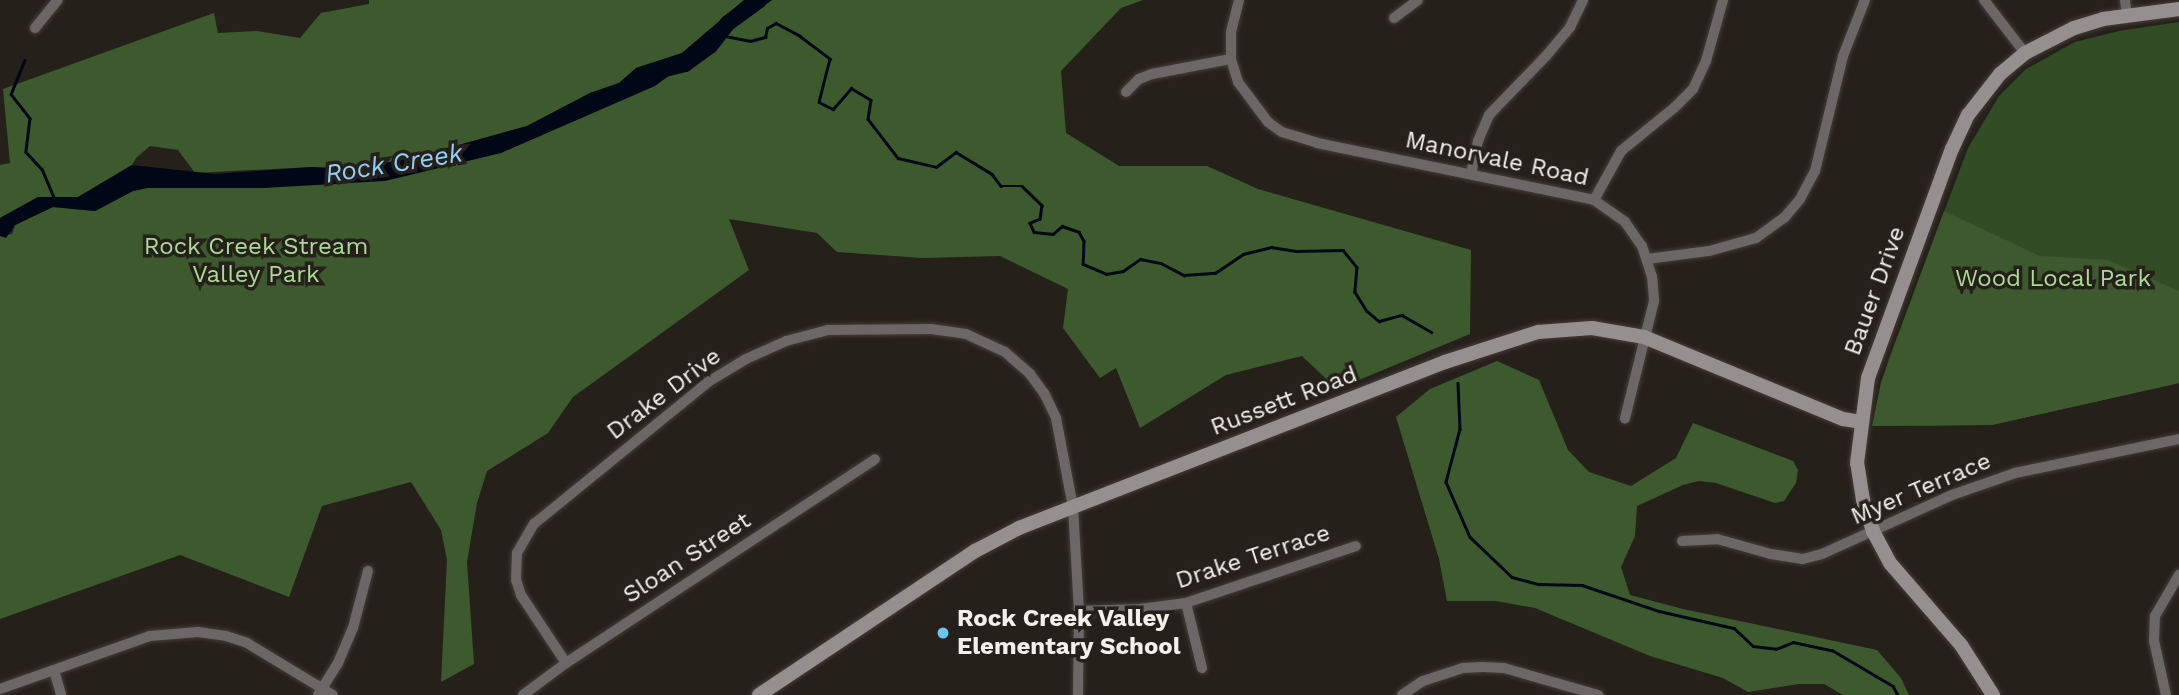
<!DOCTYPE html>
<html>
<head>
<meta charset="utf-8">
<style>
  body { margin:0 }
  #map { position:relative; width:2179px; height:695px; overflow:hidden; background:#26201b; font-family:"Work Sans",sans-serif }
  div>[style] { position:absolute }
  .green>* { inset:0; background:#324d26 }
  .forest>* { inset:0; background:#3c5a2e }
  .water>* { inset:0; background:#000817 }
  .stream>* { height:2.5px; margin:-1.25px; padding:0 1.25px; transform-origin:1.25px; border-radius:1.25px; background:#000817 }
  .river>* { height:16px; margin:-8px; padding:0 8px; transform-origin:8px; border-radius:8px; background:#000817 }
  .roads { filter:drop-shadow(0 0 2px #433d38) drop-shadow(0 0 2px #433d38) }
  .street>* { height:10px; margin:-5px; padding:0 5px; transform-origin:5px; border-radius:5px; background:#6c6767 }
  .secondary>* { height:14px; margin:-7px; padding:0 7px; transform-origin:7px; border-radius:7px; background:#968f8f }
  .dots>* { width:19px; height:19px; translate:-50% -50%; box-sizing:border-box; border:4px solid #26201b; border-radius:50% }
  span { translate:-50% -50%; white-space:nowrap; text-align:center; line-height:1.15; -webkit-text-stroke:7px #26201b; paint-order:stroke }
  .street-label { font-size:24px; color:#f3efeb }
  .park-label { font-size:24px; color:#aada95 }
  .poi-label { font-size:24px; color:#f3efeb; font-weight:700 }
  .left { translate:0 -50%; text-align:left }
  .water-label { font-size:26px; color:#92cef8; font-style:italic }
</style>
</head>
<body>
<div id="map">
  <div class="green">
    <i style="clip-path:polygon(2179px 22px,2179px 383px,1992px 425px,1872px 426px,1888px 361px,1968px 148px,1999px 96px,2026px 69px,2075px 42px,2119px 31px)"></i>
  </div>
  <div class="forest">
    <i style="clip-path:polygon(369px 0,744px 0,682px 53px,636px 68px,619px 83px,590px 93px,527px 126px,412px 158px,349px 169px,312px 167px,195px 173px,178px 150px,150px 146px,136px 158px,132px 165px,78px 197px,38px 197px,0 218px,0 165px,10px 163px,3px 89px,214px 13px,218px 33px,257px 31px,300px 38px,321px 13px,369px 4px)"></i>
    <i style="clip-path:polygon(772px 0,1143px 0,1121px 8px,1061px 71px,1066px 133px,1119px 166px,1207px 166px,1258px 189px,1471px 250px,1470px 334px,1337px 389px,1302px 356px,1226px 375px,1140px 428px,1116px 368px,1100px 378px,1063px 328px,1068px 289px,1000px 256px,922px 258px,837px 252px,817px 233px,729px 219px,749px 270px,573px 397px,548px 433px,487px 471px,477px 503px,467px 562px,474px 664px,441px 682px,447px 560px,441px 530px,411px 482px,322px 506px,289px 597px,180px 555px,0 619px,0 236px,12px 234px,15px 225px,53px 207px,95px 211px,133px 191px,147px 188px,187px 187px,501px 153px,738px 23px)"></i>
    <i style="clip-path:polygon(1944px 211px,2040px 256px,2108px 260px,2179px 291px,2179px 383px,1992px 425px,1872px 426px,1881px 382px)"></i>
    <i style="clip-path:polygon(1497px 361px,1539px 380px,1568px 450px,1589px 472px,1631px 486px,1676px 458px,1693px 423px,1793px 461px,1798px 470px,1796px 483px,1784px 501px,1775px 503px,1716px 483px,1699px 481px,1683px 485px,1637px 506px,1635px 536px,1621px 567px,1630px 595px,1683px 609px,1877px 650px,1901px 678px,1909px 695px,1843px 695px,1824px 684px,1799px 684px,1748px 692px,1723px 678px,1650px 656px,1535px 608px,1496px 601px,1447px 601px,1439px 559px,1396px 417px,1430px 389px)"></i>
  </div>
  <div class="water">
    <i style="clip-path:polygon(744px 0,772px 0,655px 86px,501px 153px,385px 181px,264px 188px,147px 188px,133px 191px,95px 211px,53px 207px,15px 225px,6px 238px,0 236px,0 218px,38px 197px,78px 197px,132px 165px,215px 174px,312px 167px,349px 169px,412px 158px,527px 126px,590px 93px,619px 83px,636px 68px,682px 53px)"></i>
  </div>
  <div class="stream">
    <i style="left:720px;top:35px;width:31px;rotate:11deg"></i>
    <i style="left:750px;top:41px;width:16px;rotate:-15deg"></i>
    <i style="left:765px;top:37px;width:9px;rotate:-77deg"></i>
    <i style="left:767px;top:28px;width:10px;rotate:-29deg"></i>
    <i style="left:776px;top:23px;width:27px;rotate:28deg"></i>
    <i style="left:800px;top:36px;width:38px;rotate:37deg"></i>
    <i style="left:830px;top:59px;width:44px;rotate:104.3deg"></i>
    <i style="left:819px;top:102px;width:16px;rotate:27deg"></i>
    <i style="left:833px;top:109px;width:28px;rotate:-49deg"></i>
    <i style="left:851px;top:88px;width:23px;rotate:31deg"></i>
    <i style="left:871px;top:100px;width:19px;rotate:99deg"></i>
    <i style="left:868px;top:119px;width:49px;rotate:52.4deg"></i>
    <i style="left:898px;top:158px;width:39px;rotate:13deg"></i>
    <i style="left:936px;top:167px;width:25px;rotate:-37deg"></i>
    <i style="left:956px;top:152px;width:42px;rotate:31.4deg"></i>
    <i style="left:992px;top:174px;width:15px;rotate:53deg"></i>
    <i style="left:1001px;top:186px;width:21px"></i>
    <i style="left:1022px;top:186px;width:28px;rotate:44deg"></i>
    <i style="left:1042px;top:205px;width:14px;rotate:98deg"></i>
    <i style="left:1040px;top:219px;width:11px;rotate:158deg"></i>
    <i style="left:1030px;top:223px;width:10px;rotate:66deg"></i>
    <i style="left:1034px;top:232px;width:19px;rotate:6deg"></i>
    <i style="left:1053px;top:234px;width:12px;rotate:-42deg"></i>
    <i style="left:1062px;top:226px;width:18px;rotate:19deg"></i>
    <i style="left:1079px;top:232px;width:10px;rotate:61deg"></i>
    <i style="left:1084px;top:241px;width:23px;rotate:92deg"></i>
    <i style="left:1083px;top:264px;width:25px;rotate:23deg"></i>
    <i style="left:1106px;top:274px;width:17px;rotate:-10deg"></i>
    <i style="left:1123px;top:271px;width:21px;rotate:-35deg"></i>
    <i style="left:1140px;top:259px;width:21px;rotate:11deg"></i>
    <i style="left:1161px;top:263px;width:26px;rotate:28deg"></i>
    <i style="left:1184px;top:275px;width:31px;rotate:-4deg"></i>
    <i style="left:1215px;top:273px;width:34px;rotate:-34deg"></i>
    <i style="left:1243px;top:254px;width:29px;rotate:-14deg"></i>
    <i style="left:1271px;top:247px;width:25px;rotate:9deg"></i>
    <i style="left:1296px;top:251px;width:47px;rotate:-1.2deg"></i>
    <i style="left:1343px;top:250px;width:22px;rotate:51deg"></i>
    <i style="left:1357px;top:267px;width:25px;rotate:95deg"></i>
    <i style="left:1355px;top:292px;width:22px;rotate:58deg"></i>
    <i style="left:1367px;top:311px;width:16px;rotate:40deg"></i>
    <i style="left:1379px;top:321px;width:24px;rotate:-15deg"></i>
    <i style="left:1402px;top:315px;width:34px;rotate:30deg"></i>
    <i style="left:25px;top:60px;width:37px;rotate:112deg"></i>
    <i style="left:11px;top:94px;width:31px;rotate:52deg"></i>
    <i style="left:30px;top:118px;width:34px;rotate:97deg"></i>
    <i style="left:26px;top:152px;width:23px;rotate:47deg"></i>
    <i style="left:42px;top:169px;width:30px;rotate:67deg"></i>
    <i style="left:1458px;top:383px;width:46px;rotate:87.5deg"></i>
    <i style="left:1460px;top:429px;width:55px;rotate:104.8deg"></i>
    <i style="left:1446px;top:482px;width:60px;rotate:66.4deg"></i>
    <i style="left:1470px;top:537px;width:58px;rotate:43.6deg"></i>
    <i style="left:1512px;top:577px;width:27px;rotate:15deg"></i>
    <i style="left:1538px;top:584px;width:44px;rotate:1.3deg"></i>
    <i style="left:1582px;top:585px;width:81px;rotate:18.7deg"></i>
    <i style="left:1659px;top:611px;width:77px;rotate:12.8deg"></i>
    <i style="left:1734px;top:628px;width:26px;rotate:43deg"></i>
    <i style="left:1753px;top:646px;width:23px;rotate:7deg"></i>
    <i style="left:1776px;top:649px;width:18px;rotate:-22deg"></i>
    <i style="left:1793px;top:642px;width:40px;rotate:12deg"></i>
    <i style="left:1832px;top:650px;width:71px;rotate:30.5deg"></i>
    <i style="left:1893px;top:686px;width:10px;rotate:61deg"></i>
  </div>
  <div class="river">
    <i style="left:665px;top:69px;width:21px;rotate:-14deg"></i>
    <i style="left:685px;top:64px;width:31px;rotate:-36deg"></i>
    <i style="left:710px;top:46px;width:29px;rotate:-52deg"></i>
    <i style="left:728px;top:23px;width:39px;rotate:-36deg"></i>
  </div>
  <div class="roads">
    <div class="street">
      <i style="left:1239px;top:0;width:33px;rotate:104deg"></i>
      <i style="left:1231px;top:32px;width:27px;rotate:90deg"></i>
      <i style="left:1231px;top:59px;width:24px;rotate:73deg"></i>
      <i style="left:1238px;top:82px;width:50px;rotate:53.1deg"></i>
      <i style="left:1268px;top:122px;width:17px;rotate:36deg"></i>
      <i style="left:1282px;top:132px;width:37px;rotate:17deg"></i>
      <i style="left:1317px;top:143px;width:283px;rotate:11.6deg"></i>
      <i style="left:1594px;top:200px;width:38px;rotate:35deg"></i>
      <i style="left:1625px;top:222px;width:29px;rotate:55deg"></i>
      <i style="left:1642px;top:246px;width:32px;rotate:72deg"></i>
      <i style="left:1652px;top:276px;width:25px;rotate:85deg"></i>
      <i style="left:1654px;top:301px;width:121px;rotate:103.9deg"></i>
      <i style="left:1984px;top:0;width:67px;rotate:52.3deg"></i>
      <i style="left:2125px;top:0;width:16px;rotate:83deg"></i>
      <i style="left:1394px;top:18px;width:30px;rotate:-37deg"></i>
      <i style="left:35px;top:28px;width:36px;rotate:-51deg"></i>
      <i style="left:1126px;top:92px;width:18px;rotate:-45deg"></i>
      <i style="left:1139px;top:79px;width:14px;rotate:-21deg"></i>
      <i style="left:1152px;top:74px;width:80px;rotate:-10.8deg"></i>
      <i style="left:1471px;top:174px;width:34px;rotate:-78deg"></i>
      <i style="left:1478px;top:141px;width:28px;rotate:-67deg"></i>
      <i style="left:1489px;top:115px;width:82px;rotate:-46deg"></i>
      <i style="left:1546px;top:56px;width:38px;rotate:-50deg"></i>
      <i style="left:1570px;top:27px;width:30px;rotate:-64deg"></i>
      <i style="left:1594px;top:200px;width:56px;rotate:-61.1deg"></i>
      <i style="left:1621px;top:151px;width:68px;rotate:-39.1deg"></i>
      <i style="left:1674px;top:108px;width:27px;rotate:-45deg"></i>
      <i style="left:1693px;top:89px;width:31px;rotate:-65deg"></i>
      <i style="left:1706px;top:61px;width:63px;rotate:-74.4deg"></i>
      <i style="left:1647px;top:259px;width:63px;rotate:-7.4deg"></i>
      <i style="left:1709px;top:251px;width:49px;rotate:-15.5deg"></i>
      <i style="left:1756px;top:238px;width:36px;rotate:-36deg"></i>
      <i style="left:1785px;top:217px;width:23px;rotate:-50deg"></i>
      <i style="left:1800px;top:199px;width:32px;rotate:-62deg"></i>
      <i style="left:1815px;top:171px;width:118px;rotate:-76.3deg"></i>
      <i style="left:1843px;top:56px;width:60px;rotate:-68.6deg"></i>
      <i style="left:1682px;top:541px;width:35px;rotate:-3deg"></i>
      <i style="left:1717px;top:539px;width:56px;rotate:15.5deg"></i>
      <i style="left:1771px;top:554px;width:32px;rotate:9deg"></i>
      <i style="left:1803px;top:559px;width:20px;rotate:-15deg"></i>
      <i style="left:1822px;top:554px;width:143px;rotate:-24.4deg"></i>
      <i style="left:1952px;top:495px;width:67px;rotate:-19.2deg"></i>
      <i style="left:2015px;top:473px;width:167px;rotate:-11.7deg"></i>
      <i style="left:1186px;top:603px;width:67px;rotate:76.2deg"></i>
      <i style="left:1079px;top:611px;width:61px;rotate:-1.9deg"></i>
      <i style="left:1140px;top:609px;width:46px;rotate:-7.4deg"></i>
      <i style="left:1186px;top:603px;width:179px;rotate:-18.5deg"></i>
      <i style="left:566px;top:663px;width:82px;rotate:-123.5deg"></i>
      <i style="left:521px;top:595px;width:16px;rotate:-108deg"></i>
      <i style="left:516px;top:580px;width:27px;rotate:-88deg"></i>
      <i style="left:517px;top:553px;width:34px;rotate:-60deg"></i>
      <i style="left:534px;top:524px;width:225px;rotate:-39.2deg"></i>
      <i style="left:708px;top:382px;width:44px;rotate:-31.2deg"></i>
      <i style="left:746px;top:359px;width:44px;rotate:-24.2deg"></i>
      <i style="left:786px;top:341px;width:43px;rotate:-14.7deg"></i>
      <i style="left:828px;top:330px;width:103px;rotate:-0.6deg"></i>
      <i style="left:931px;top:329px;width:35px;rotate:8deg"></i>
      <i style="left:966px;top:334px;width:43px;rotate:24.8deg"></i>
      <i style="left:1005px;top:352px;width:33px;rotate:41deg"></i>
      <i style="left:1030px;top:374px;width:24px;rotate:54deg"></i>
      <i style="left:1044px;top:393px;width:28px;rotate:64deg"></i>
      <i style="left:1056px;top:418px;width:91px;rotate:79.2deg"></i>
      <i style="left:1073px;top:507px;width:104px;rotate:86.7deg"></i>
      <i style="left:1079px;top:611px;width:84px;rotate:90.7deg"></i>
      <i style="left:54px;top:670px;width:26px;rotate:74deg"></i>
      <i style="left:0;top:689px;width:159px;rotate:-19.5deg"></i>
      <i style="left:150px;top:636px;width:48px;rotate:-4.8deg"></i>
      <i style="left:198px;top:632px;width:28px;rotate:8deg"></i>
      <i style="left:226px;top:636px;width:22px;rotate:18deg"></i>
      <i style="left:247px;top:643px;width:100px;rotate:31.2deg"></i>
      <i style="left:318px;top:695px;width:38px;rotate:-58deg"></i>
      <i style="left:338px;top:663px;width:38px;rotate:-67deg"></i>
      <i style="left:353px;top:628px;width:59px;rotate:-75.3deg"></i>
      <i style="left:523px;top:695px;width:54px;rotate:-36.7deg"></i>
      <i style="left:566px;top:663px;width:370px;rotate:-33.4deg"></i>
      <i style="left:1402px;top:695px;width:25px;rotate:-34deg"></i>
      <i style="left:1423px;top:681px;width:42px;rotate:-18deg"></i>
      <i style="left:1463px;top:668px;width:20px;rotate:-3deg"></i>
      <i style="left:1483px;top:667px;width:21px;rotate:3deg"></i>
      <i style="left:1504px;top:668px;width:98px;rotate:16deg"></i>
      <i style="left:2166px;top:695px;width:55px;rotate:-102.5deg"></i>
      <i style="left:2154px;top:641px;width:25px;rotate:-88deg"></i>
      <i style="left:2155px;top:616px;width:48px;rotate:-59.7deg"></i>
    </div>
    <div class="secondary">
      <i style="left:759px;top:695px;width:260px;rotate:-33.7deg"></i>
      <i style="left:975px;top:551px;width:50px;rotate:-27.6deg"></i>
      <i style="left:1019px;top:528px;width:457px;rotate:-21.3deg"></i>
      <i style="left:1445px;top:362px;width:98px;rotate:-17.9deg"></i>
      <i style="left:1538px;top:332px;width:54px;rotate:-4.2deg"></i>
      <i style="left:1592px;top:328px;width:53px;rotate:9.8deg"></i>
      <i style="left:1644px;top:337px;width:215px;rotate:22.4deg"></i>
      <i style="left:1843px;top:419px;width:18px;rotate:9deg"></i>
      <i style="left:1993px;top:695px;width:59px;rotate:-122.6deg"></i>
      <i style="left:1961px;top:645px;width:108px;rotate:-130.9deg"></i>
      <i style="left:1890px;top:563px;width:36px;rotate:-118deg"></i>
      <i style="left:1873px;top:531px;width:33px;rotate:-108deg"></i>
      <i style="left:1863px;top:500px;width:37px;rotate:-99deg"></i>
      <i style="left:1857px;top:463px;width:86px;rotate:-82.6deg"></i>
      <i style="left:1868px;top:378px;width:244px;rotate:-69.9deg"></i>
      <i style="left:1952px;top:149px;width:38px;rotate:-65deg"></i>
      <i style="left:1968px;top:115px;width:52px;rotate:-52deg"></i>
      <i style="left:2000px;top:74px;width:33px;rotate:-40deg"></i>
      <i style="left:2025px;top:53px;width:55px;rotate:-27deg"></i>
      <i style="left:2074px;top:28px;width:30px;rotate:-17deg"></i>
      <i style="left:2103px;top:19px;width:77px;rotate:-7.5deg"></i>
    </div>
  </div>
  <div class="dots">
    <i style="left:943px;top:633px;background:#6ac3f1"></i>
  </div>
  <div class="street-label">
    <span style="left:1497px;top:159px;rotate:12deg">Manorvale Road</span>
    <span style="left:1875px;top:291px;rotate:-70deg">Bauer Drive</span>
    <span style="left:664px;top:394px;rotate:-37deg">Drake Drive</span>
    <span style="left:1284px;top:401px;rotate:-21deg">Russett Road</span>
    <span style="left:1921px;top:489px;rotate:-23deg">Myer Terrace</span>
    <span style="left:1253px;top:557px;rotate:-18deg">Drake Terrace</span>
    <span style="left:687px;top:558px;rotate:-33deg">Sloan Street</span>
  </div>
  <div class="park-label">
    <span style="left:256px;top:261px">Rock Creek Stream<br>Valley Park</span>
    <span style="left:2053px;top:279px">Wood Local Park</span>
  </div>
  <div class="poi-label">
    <span class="left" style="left:957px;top:633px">Rock Creek Valley<br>Elementary School</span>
  </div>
  <div class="water-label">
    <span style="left:394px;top:164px;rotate:-9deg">Rock Creek</span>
  </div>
</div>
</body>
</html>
